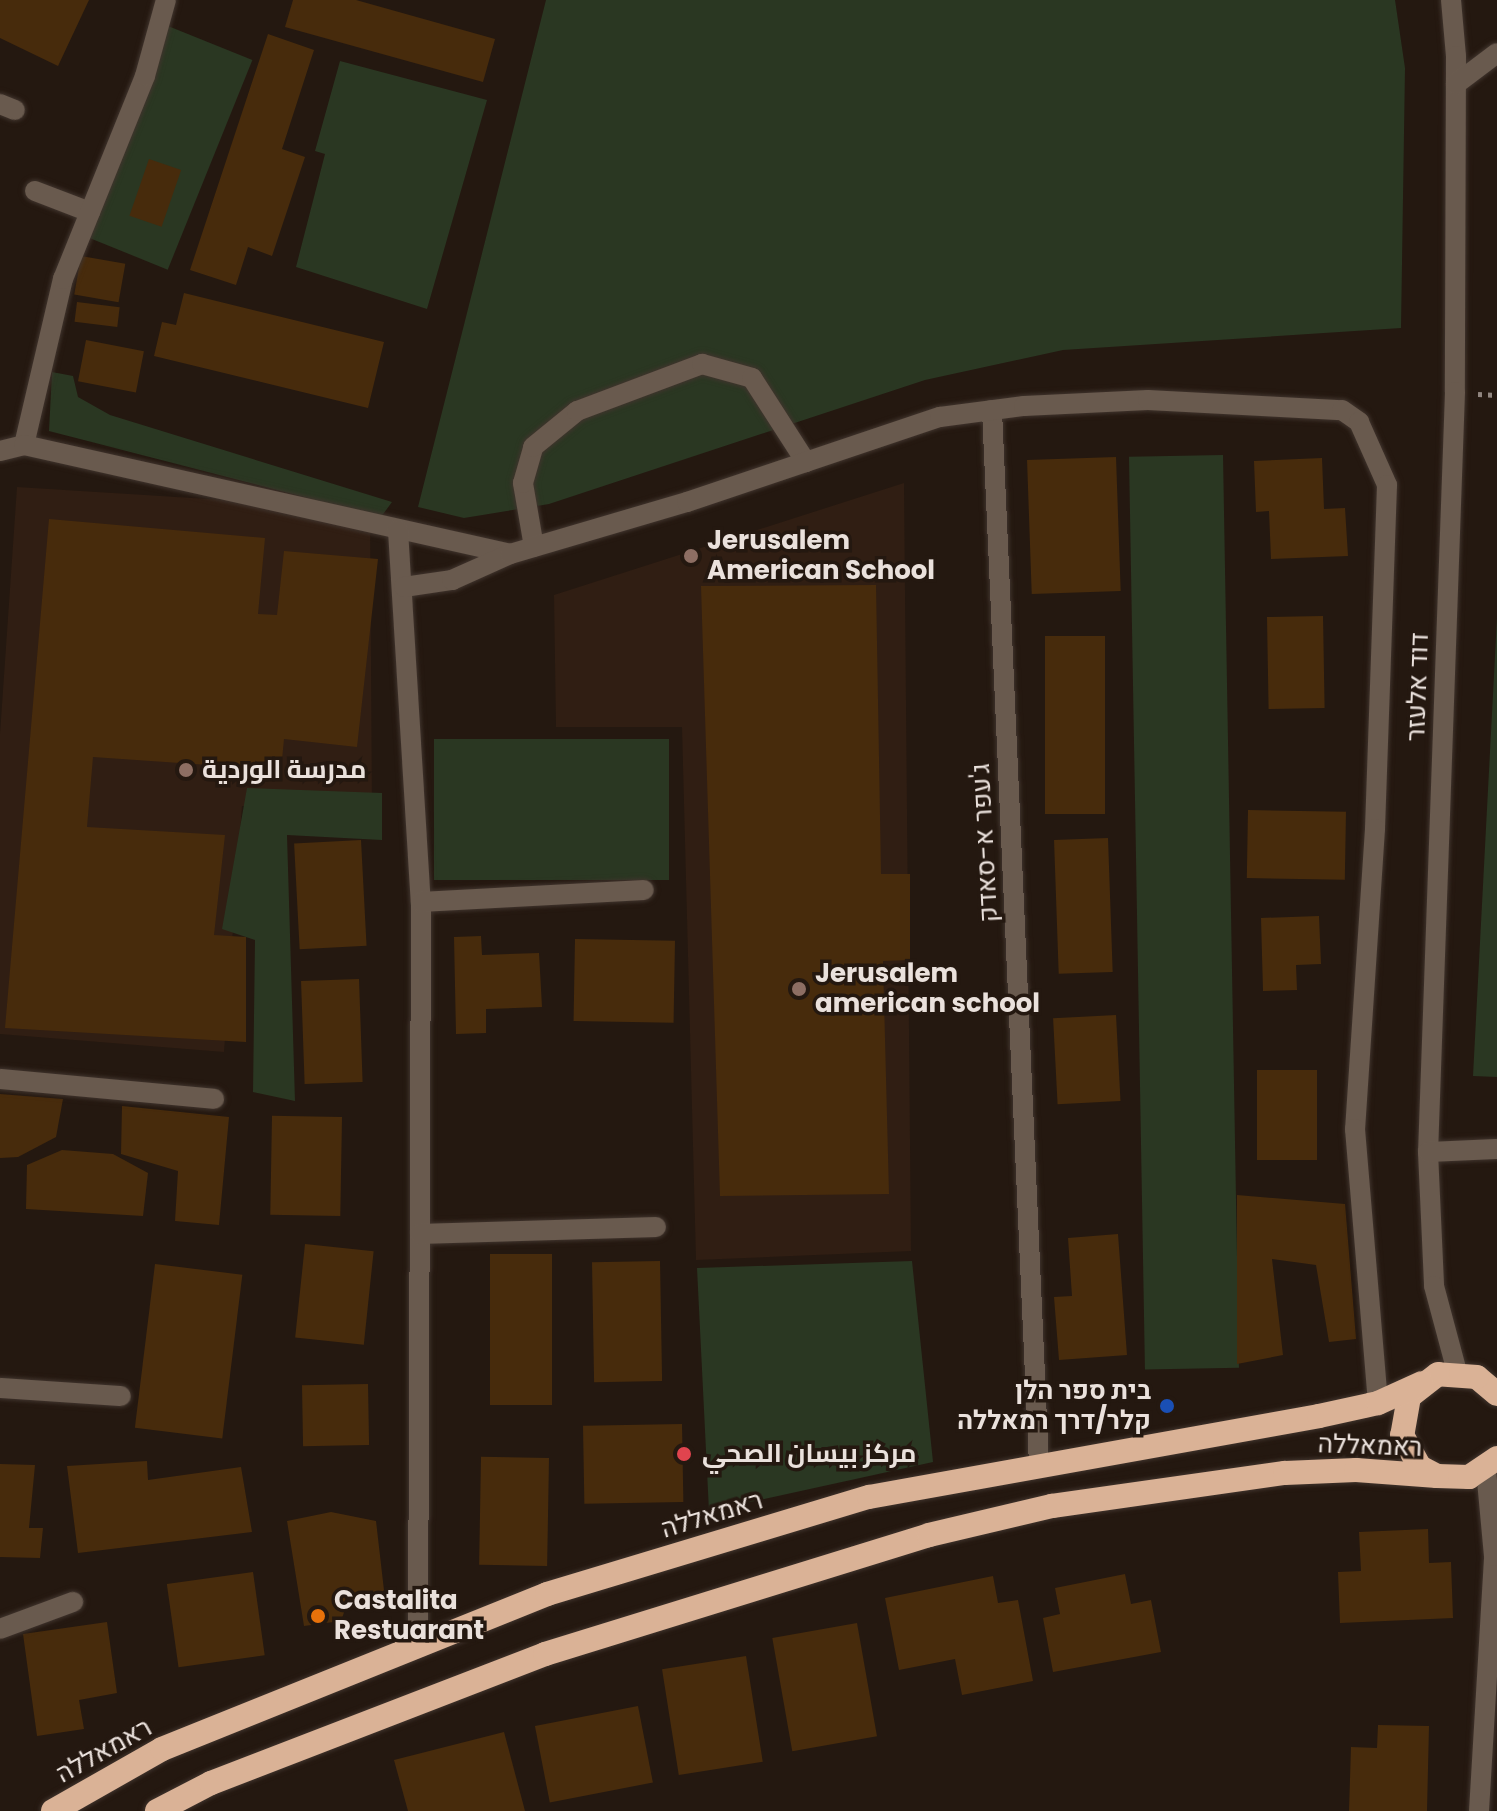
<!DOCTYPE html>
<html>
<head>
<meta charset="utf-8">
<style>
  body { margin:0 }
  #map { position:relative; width:1497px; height:1811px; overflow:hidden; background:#241810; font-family:Poppins,Cairo,Heebo,sans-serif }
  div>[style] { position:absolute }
  .built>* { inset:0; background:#301e13 }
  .green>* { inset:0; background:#2a3722; transform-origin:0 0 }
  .building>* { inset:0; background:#472b0c; transform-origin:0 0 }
  .path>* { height:5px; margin-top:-2.5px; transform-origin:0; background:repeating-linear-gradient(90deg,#90857f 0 4px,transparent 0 10px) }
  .roads { filter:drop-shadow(0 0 2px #40342d) drop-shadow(0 0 2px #40342d) }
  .minor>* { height:20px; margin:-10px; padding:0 10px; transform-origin:10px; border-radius:10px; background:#695a4e }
  .highway>* { height:24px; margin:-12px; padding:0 12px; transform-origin:12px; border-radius:12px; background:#dab296 }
  .dots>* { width:22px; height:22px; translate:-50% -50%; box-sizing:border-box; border:4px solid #241810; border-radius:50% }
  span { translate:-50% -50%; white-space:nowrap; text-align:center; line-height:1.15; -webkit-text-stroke:7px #241810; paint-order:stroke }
  .poi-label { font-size:26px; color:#eae1dc; font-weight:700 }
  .left { translate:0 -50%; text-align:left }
  .right { translate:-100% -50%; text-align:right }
  .street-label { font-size:26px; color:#eae1dc }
</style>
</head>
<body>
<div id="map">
  <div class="built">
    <i style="clip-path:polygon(904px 483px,911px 1251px,696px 1260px,682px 727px,556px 727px,554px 595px)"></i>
    <i style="clip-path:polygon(17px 487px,370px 509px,372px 810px,242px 806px,224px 1052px,0 1034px,0 734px)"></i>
  </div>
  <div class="green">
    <i style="clip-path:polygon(546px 0,1395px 0,1405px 68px,1401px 328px,1063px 350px,925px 380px,549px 504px,464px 518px,418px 507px)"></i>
    <i style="left:168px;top:26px;width:91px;height:226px;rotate:22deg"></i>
    <i style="clip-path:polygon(340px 61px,487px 100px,427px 309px,296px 267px,325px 154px,315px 151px)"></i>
    <i style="clip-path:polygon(52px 372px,73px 376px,78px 397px,110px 415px,392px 502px,381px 517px,49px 431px)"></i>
    <i style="left:1223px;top:455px;width:913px;height:94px;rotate:89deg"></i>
    <i style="clip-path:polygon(1497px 618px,1497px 1077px,1473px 1076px)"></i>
    <i style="left:669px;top:739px;width:141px;height:235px;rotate:90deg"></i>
    <i style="clip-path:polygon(247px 788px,382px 793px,382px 840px,287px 835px,295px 1101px,253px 1092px,255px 940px,222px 929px)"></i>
    <i style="clip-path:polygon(912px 1261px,933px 1462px,709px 1511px,697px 1268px)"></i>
  </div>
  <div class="building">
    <i style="clip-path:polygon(0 0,89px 0,58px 66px,0 38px)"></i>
    <i style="clip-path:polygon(293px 0,356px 0,495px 39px,483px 82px,285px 27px)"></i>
    <i style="clip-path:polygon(268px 34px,314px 50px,282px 149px,305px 157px,272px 256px,248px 247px,236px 285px,190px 270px)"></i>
    <i style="left:149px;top:159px;width:34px;height:60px;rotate:19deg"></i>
    <i style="left:81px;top:256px;width:45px;height:39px;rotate:10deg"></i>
    <i style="clip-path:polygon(184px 293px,384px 342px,368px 408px,154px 356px,162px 322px,176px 325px)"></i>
    <i style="left:77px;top:302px;width:43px;height:20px;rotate:7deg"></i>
    <i style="left:86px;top:340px;width:59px;height:42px;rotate:11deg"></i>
    <i style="left:1116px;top:457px;width:134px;height:89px;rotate:88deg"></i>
    <i style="clip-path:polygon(1322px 458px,1324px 509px,1345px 508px,1348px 556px,1271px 559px,1269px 511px,1256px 512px,1254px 461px)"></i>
    <i style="clip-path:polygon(49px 519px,265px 538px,258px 614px,277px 615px,284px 551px,378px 559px,357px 747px,284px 739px,281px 770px,93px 757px,87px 827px,225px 835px,214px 935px,246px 937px,246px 1042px,5px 1028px)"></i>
    <i style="clip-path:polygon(876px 585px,881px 874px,910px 874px,910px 960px,883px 961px,889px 1194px,720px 1196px,701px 586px)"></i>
    <i style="left:1323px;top:616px;width:92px;height:56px;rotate:89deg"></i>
    <i style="left:1105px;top:636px;width:178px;height:60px;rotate:90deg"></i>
    <i style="left:1248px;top:810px;width:98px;height:68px;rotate:1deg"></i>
    <i style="left:1108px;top:838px;width:134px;height:54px;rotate:88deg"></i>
    <i style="left:361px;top:840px;width:106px;height:67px;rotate:87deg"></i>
    <i style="clip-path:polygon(1319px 916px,1321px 964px,1296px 965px,1297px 990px,1263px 991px,1261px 918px)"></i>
    <i style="clip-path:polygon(481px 936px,482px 955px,539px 953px,542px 1007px,486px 1009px,486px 1033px,456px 1034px,454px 937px)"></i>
    <i style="left:575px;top:939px;width:100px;height:82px;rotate:1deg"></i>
    <i style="left:359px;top:979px;width:103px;height:58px;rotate:88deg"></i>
    <i style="left:1116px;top:1015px;width:86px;height:63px;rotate:87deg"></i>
    <i style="left:1257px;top:1070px;width:60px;height:90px"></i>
    <i style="clip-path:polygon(0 1094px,63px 1099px,56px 1137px,18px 1157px,0 1158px)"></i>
    <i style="clip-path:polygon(122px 1106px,229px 1117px,219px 1225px,175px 1221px,178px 1171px,121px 1154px)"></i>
    <i style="left:342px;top:1117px;width:99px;height:70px;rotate:91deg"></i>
    <i style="clip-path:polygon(62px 1150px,113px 1154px,148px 1173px,143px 1216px,26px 1209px,27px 1165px)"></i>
    <i style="clip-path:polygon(1237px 1195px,1345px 1204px,1356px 1339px,1329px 1342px,1316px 1265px,1272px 1259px,1283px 1355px,1237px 1364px)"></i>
    <i style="clip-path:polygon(1118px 1234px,1127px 1355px,1059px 1360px,1054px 1297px,1072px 1296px,1068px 1238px)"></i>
    <i style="left:305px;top:1244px;width:69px;height:94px;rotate:6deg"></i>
    <i style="left:552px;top:1254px;width:151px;height:62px;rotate:90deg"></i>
    <i style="left:660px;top:1261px;width:120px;height:68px;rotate:89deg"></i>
    <i style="left:155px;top:1264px;width:88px;height:165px;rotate:7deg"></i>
    <i style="left:368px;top:1384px;width:61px;height:66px;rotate:89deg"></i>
    <i style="left:682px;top:1424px;width:78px;height:99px;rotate:89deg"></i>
    <i style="left:549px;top:1458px;width:108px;height:68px;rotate:91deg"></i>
    <i style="clip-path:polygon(147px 1461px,148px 1480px,241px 1467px,252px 1532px,78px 1553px,67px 1466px)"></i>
    <i style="clip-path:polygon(0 1464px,35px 1465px,29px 1528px,43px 1528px,40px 1558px,0 1557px)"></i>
    <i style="clip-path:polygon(331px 1512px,376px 1521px,385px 1599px,347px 1604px,341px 1621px,304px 1626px,287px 1521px)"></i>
    <i style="clip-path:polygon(1428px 1529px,1429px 1563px,1451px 1562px,1453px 1618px,1340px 1623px,1338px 1572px,1361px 1571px,1359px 1532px)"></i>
    <i style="left:253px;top:1572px;width:84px;height:87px;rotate:82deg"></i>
    <i style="clip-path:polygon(1125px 1574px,1131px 1604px,1151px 1600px,1161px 1652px,1053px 1672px,1043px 1618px,1060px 1614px,1055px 1588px)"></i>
    <i style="clip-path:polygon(993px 1576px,998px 1603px,1018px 1600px,1033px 1681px,962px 1695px,955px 1659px,899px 1670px,885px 1598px)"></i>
    <i style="clip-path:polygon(107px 1622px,117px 1693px,79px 1700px,84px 1729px,37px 1736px,23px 1634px)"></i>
    <i style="left:857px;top:1623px;width:115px;height:86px;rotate:80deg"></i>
    <i style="left:746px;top:1656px;width:107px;height:85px;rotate:81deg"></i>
    <i style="left:638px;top:1706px;width:78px;height:105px;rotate:79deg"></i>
    <i style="clip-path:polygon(1378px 1725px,1429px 1726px,1427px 1811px,1349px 1811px,1351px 1747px,1377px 1748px)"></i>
    <i style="clip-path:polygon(504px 1732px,525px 1811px,408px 1811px,394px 1760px)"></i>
  </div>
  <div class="path">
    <i style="left:1478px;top:394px;width:19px;rotate:3deg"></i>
  </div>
  <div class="roads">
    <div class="minor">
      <i style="left:1451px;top:0;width:56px;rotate:84.9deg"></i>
      <i style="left:1456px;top:56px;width:336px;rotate:90.2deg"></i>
      <i style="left:1455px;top:392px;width:760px;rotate:92.03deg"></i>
      <i style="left:1428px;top:1152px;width:134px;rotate:87.4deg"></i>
      <i style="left:1434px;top:1286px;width:89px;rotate:75deg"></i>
      <i style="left:1456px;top:84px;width:51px;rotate:-37.1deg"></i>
      <i style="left:0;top:104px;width:16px;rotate:22deg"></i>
      <i style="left:35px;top:191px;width:59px;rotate:20.9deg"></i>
      <i style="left:992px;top:410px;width:1056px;rotate:87.45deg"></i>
      <i style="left:24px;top:445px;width:171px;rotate:-76.8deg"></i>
      <i style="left:63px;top:279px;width:219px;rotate:-68deg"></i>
      <i style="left:145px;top:76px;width:79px;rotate:-74.6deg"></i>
      <i style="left:0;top:451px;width:25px;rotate:-14deg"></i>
      <i style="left:24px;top:445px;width:498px;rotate:12.6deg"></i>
      <i style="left:398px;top:530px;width:373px;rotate:86.5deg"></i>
      <i style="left:421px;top:902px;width:744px;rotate:90.23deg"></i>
      <i style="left:534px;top:547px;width:65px;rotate:-99.8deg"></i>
      <i style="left:523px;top:483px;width:37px;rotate:-74deg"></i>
      <i style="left:533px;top:447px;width:57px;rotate:-39.3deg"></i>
      <i style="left:577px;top:411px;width:134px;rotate:-20.6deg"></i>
      <i style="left:702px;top:364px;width:52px;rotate:15.6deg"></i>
      <i style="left:752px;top:378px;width:100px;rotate:57.3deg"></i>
      <i style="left:404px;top:587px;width:49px;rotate:-8.3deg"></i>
      <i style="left:452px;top:580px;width:64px;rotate:-24.1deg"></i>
      <i style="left:510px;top:554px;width:184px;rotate:-16.4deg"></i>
      <i style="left:687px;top:502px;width:267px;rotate:-18.6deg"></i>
      <i style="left:940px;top:417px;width:85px;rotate:-7.5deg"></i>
      <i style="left:1024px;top:406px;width:124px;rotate:-2.8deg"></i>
      <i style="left:1148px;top:400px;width:194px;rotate:3deg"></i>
      <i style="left:1342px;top:410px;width:21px;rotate:35deg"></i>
      <i style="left:1359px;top:422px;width:69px;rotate:66deg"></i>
      <i style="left:1387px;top:485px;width:344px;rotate:92deg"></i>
      <i style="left:1375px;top:829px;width:301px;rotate:93.8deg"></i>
      <i style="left:1355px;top:1129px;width:275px;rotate:85.2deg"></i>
      <i style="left:421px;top:902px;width:223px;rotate:-3.1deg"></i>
      <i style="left:0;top:1079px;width:215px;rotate:5.3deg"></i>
      <i style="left:1428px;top:1152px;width:69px;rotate:-2.5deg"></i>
      <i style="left:420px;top:1234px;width:236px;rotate:-1.7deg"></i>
      <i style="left:0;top:1388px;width:121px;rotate:3.8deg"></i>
      <i style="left:0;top:1629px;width:78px;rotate:-20.3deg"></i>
      <i style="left:1479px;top:1811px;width:255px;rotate:-86.6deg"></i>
      <i style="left:1494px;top:1556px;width:87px;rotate:-95.3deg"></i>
    </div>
    <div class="highway">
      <i style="left:1497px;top:1394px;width:26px;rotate:-140deg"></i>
      <i style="left:1477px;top:1377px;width:39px;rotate:-176deg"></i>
      <i style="left:1438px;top:1374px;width:37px;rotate:142deg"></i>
      <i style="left:1409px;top:1397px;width:39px;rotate:100deg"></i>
      <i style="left:1402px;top:1435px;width:37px;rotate:61deg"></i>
      <i style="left:1420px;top:1467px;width:19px;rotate:28deg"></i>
      <i style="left:1437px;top:1476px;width:32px;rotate:2deg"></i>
      <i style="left:1469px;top:1477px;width:34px;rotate:-34deg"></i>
      <i style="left:53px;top:1811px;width:125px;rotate:-29.6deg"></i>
      <i style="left:162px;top:1749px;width:415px;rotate:-21.9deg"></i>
      <i style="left:547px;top:1594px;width:336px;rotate:-16.8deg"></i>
      <i style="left:869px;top:1497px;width:457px;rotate:-10.2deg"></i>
      <i style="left:1319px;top:1416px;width:60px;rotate:-12.4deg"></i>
      <i style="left:1378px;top:1403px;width:48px;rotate:-24.4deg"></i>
      <i style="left:157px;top:1811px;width:61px;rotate:-27.4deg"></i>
      <i style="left:211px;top:1783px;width:358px;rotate:-21.1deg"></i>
      <i style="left:545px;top:1654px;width:402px;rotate:-17.2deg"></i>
      <i style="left:929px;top:1535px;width:126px;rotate:-13.3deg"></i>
      <i style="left:1052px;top:1506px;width:235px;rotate:-8.1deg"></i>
      <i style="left:1285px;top:1473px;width:71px;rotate:-2.4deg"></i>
      <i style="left:1356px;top:1470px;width:81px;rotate:4.2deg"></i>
    </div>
  </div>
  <div class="dots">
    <i style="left:691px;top:556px;background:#8d6e63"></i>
    <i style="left:186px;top:770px;background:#8d6e63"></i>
    <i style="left:799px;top:989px;background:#8d6e63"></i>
    <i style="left:1167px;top:1406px;background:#1a4fb4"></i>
    <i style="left:684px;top:1454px;background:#e0444e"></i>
    <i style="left:318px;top:1616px;background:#e8710a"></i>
  </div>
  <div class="poi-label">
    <span class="left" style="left:707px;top:556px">Jerusalem<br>American School</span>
    <span class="left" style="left:202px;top:770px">مدرسة الوردية</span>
    <span class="left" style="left:815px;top:989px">Jerusalem<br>american school</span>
    <span class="right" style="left:1151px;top:1406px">בית ספר הלן<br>קלר/דרך רמאללה</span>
    <span class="left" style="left:702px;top:1454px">مركز بيسان الصحي</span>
    <span class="left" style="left:334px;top:1616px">Castalita<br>Restuarant</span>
  </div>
  <div class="street-label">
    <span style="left:1418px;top:687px;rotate:-88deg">דוד אלעזר</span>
    <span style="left:985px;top:843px;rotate:-93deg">ג'עפר א-סאדק</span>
    <span style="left:1370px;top:1446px;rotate:2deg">ראמאללה</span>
    <span style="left:712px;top:1515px;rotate:-17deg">ראמאללה</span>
    <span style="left:104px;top:1751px;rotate:-29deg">ראמאללה</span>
  </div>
</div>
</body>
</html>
